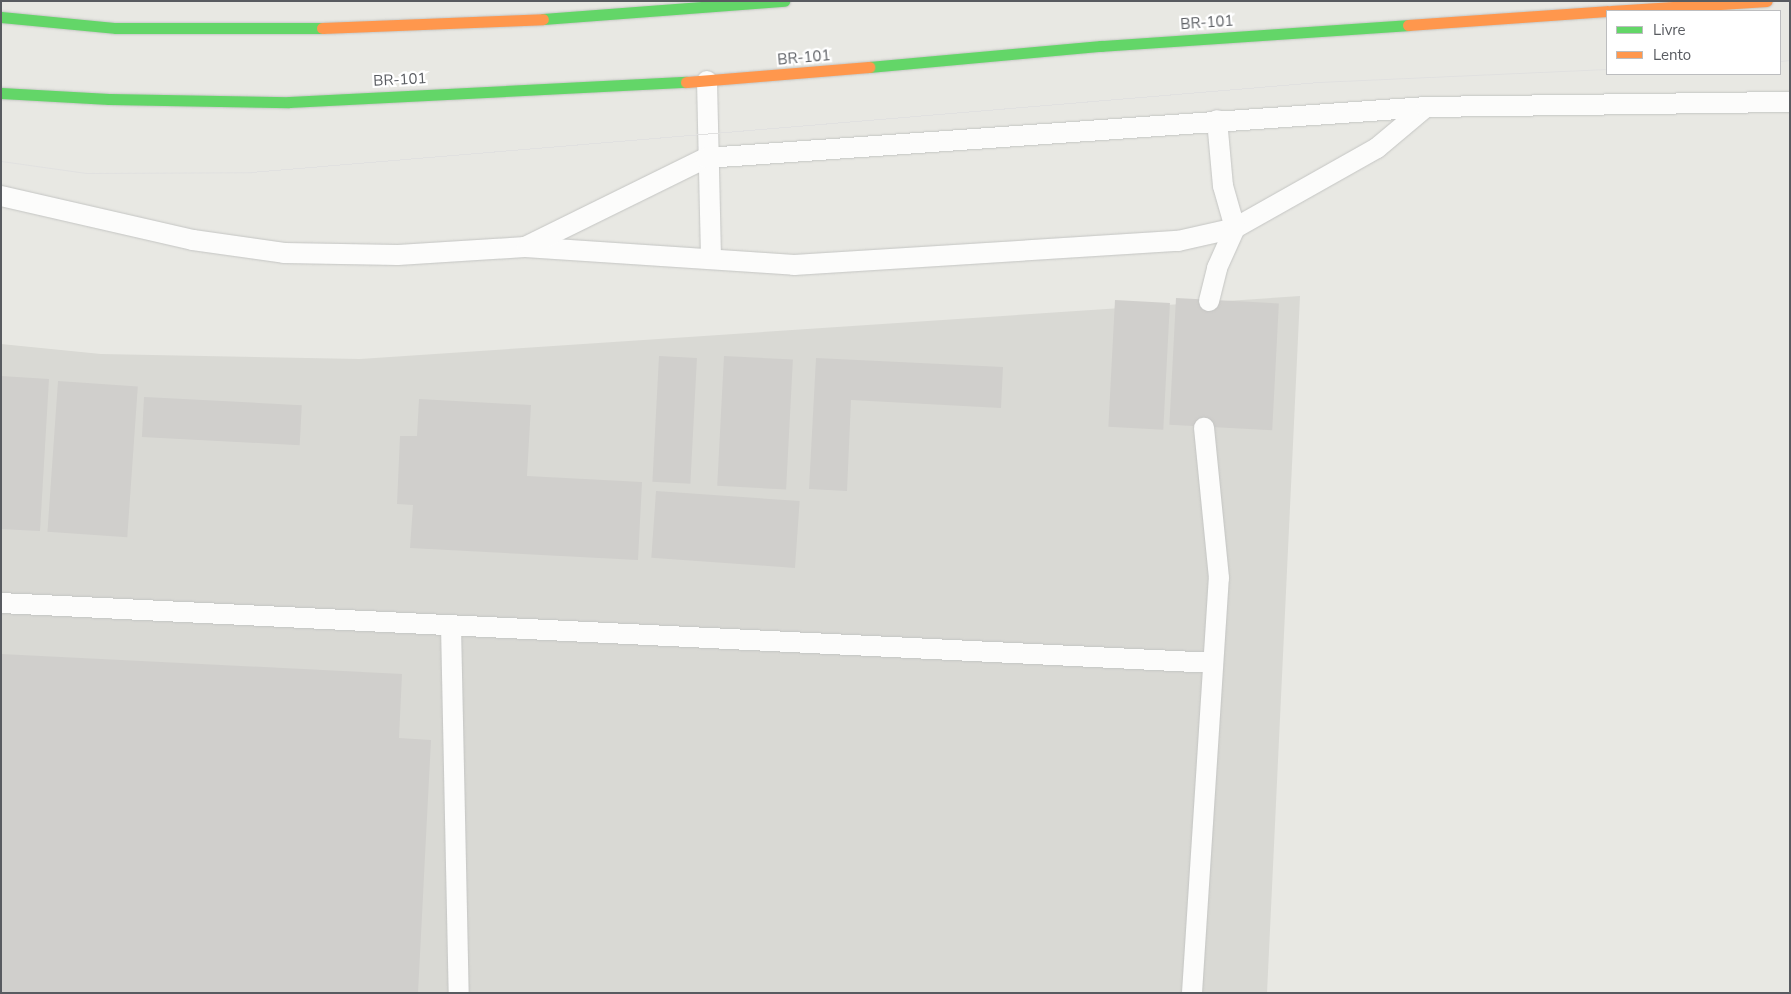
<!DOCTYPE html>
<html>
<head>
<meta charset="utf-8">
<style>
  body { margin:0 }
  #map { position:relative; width:1791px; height:994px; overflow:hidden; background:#e8e8e3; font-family:"Nunito Sans",sans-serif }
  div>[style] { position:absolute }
  .industrial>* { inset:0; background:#d9d9d4 }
  .building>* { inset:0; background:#d0cfcc; transform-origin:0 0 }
  .roads { filter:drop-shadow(0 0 1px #c4c5c3) drop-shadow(0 0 1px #c4c5c3) }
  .lane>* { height:20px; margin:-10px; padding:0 10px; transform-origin:10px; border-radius:10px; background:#fcfcfb }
  .fast>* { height:11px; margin:-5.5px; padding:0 5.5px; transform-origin:5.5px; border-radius:5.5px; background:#63d668 }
  .slow>* { height:11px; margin:-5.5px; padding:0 5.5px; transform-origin:5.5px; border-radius:5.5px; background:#ff974d }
  .tram>* { height:1px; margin:-0.5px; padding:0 0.5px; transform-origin:0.5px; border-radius:0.5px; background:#e1e1e0 }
  span { translate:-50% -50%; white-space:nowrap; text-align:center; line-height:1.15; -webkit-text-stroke:4.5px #fff; paint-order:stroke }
  .street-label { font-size:15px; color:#585b60 }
  .frame { position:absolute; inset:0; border:2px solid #585b60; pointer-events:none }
  .legend { position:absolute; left:1606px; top:10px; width:175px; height:65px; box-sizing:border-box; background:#fff; border:1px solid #bcbdbf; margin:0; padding:6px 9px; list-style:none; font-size:15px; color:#585b60 }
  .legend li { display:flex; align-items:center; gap:10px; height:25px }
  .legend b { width:25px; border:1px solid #bcbdbf }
</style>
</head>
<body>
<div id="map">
  <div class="industrial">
    <i style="clip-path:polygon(1300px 296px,1267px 993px,1px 993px,1px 344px,101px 354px,360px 359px)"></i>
  </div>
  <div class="building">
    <i style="left:1176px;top:298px;width:103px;height:127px;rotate:3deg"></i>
    <i style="left:1115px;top:300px;width:55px;height:127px;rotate:3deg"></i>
    <i style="left:659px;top:356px;width:38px;height:126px;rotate:3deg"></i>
    <i style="left:724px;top:356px;width:69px;height:130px;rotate:3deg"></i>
    <i style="clip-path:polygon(816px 358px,1003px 367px,1001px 408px,851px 400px,847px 491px,809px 489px)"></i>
    <i style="clip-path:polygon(1px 376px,49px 379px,40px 531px,1px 529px)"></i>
    <i style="left:58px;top:381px;width:80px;height:151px;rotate:4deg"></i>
    <i style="left:144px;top:397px;width:158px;height:40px;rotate:3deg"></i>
    <i style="clip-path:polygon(419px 399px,531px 405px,527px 476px,642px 482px,638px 560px,410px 548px,413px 505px,397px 504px,400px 436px,417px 436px)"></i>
    <i style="left:656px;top:491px;width:144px;height:67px;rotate:4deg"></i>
    <i style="clip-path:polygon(1px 654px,402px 674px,399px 738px,431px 740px,418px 993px,1px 993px)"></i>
  </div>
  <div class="roads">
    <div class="lane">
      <i style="left:707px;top:81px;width:178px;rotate:88.7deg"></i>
      <i style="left:1px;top:196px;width:197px;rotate:12.9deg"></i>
      <i style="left:193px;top:240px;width:92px;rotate:8.1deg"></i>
      <i style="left:284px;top:253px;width:114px;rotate:1deg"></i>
      <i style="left:398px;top:255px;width:127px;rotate:-3.6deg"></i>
      <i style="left:525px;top:247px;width:270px;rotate:3.8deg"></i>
      <i style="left:794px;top:265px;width:385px;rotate:-3.6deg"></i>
      <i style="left:1178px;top:241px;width:58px;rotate:-12.8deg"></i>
      <i style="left:1235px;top:228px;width:163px;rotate:-29.4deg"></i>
      <i style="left:1377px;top:148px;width:64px;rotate:-39.9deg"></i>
      <i style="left:527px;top:246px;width:199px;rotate:-26.2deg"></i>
      <i style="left:706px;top:158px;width:722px;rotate:-4.05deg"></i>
      <i style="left:1426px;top:107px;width:364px;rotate:-0.8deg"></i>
      <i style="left:1209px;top:301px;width:34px;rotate:-76deg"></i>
      <i style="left:1217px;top:268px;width:44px;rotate:-65.8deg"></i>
      <i style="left:1235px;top:228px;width:44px;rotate:-105.9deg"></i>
      <i style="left:1223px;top:186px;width:66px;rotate:-95.2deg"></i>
      <i style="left:1px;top:603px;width:1213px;rotate:2.83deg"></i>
      <i style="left:451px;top:626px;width:367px;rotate:88.8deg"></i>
      <i style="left:1192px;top:993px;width:416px;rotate:-86.3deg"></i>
      <i style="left:1219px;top:578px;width:151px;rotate:-95.7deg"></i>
    </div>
    <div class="fast">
      <i style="left:1px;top:17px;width:116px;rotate:5.5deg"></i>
      <i style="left:116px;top:28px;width:206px"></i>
      <i style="left:543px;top:19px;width:242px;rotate:-4.3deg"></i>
      <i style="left:869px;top:67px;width:233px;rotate:-5.2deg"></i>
      <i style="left:1101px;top:46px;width:308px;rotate:-3.9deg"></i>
      <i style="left:1px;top:93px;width:108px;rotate:3.2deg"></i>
      <i style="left:109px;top:99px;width:180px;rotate:1deg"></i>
      <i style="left:289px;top:102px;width:398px;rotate:-2.9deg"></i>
    </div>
    <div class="slow">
      <i style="left:1611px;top:11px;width:156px;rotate:-3.7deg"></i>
      <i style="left:1408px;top:25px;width:199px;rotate:-4deg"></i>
      <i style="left:322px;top:28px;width:221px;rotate:-2.3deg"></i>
      <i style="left:686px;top:82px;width:184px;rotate:-4.7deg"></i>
    </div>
  </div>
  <div class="tram">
    <i style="left:1780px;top:61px;width:10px;rotate:-6deg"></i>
    <i style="left:1px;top:161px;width:86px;rotate:8deg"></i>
    <i style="left:86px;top:173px;width:165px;rotate:-0.3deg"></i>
    <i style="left:251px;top:172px;width:1072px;rotate:-4.82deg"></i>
    <i style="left:1319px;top:82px;width:288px;rotate:-2.6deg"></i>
  </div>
  <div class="street-label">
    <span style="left:1207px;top:23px;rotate:-4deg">BR-101</span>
    <span style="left:804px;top:58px;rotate:-5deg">BR-101</span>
    <span style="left:400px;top:80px;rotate:-3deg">BR-101</span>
  </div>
  <div class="frame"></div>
  <ul class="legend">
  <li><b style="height:6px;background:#63d668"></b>Livre</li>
  <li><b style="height:6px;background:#ff974d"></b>Lento</li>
  </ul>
</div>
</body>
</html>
